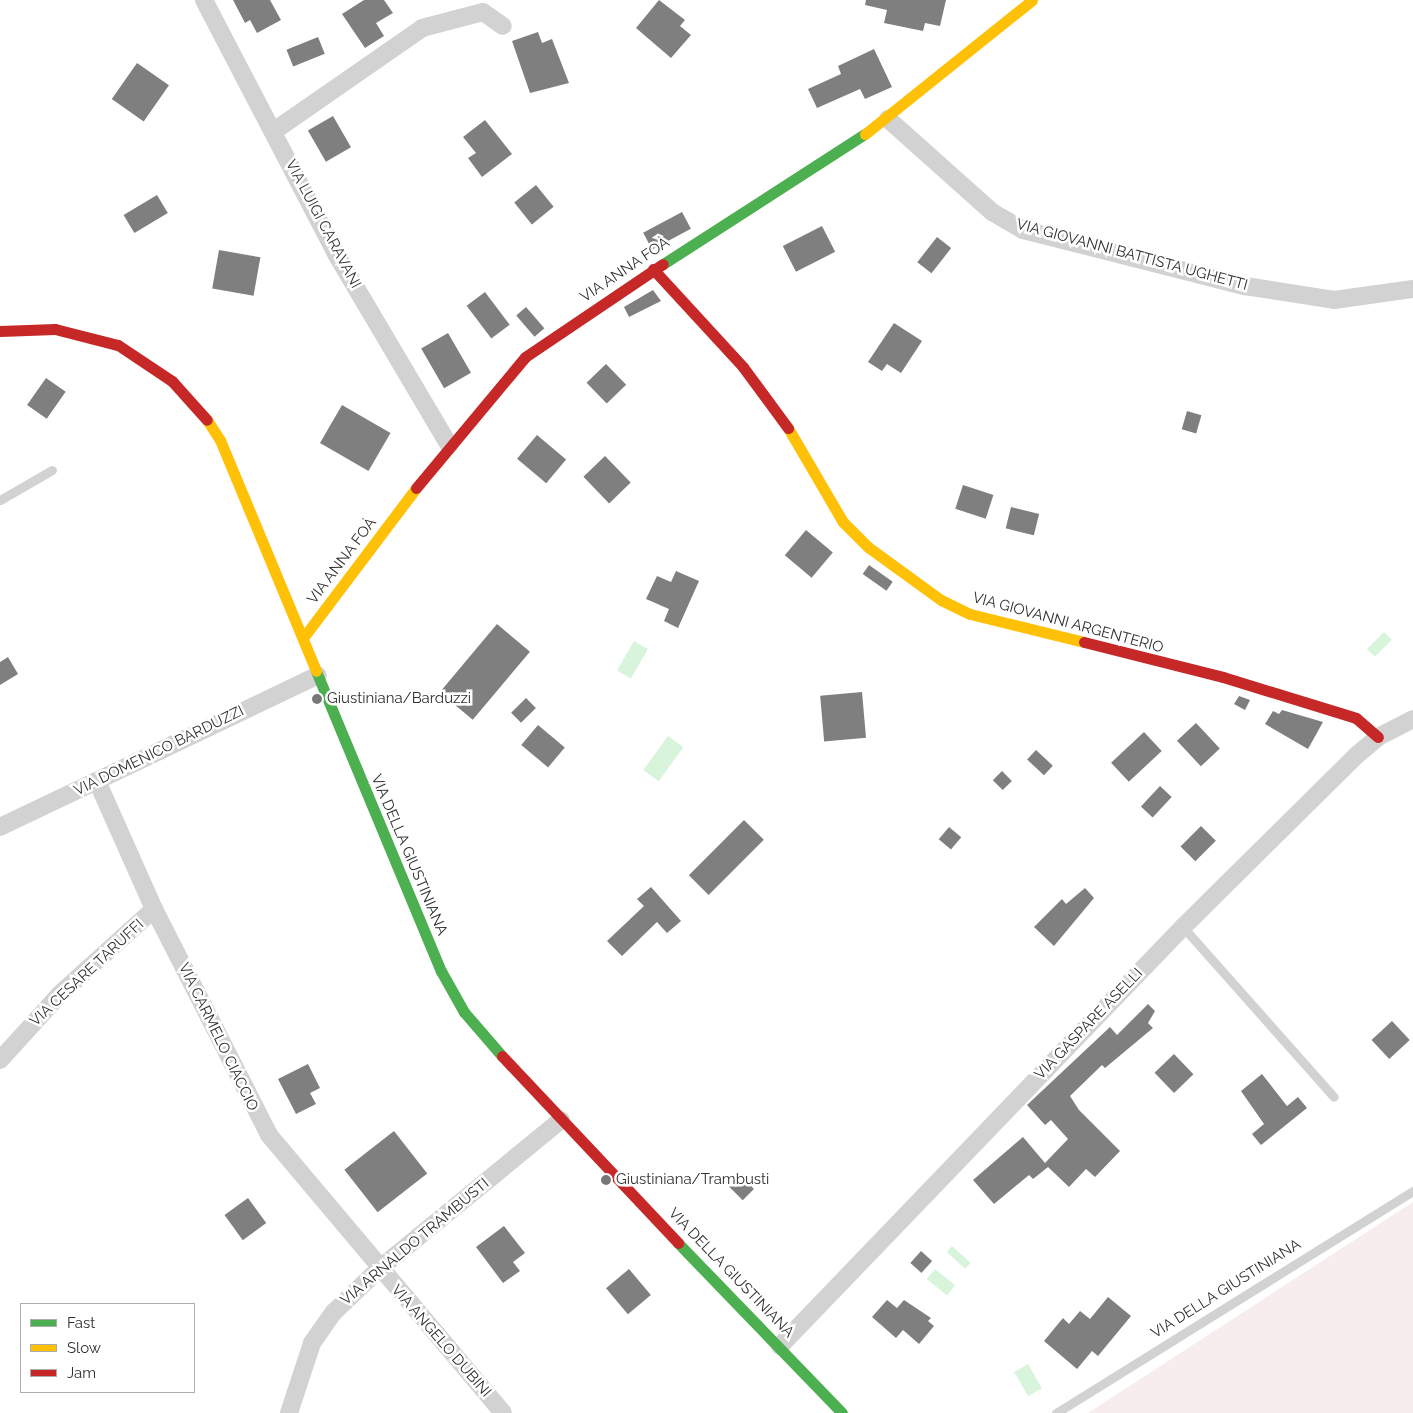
<!DOCTYPE html>
<html>
<head>
<meta charset="utf-8">
<style>
  body { margin:0 }
  #map { position:relative; width:1413px; height:1413px; overflow:hidden; background:#fff; font-family:Raleway,sans-serif }
  div>[style] { position:absolute }
  .green>* { inset:0; background:#f6edec }
  .water>* { inset:0; background:#d8f4db; transform-origin:0 0 }
  .building>* { inset:0; background:#7f7f7f; transform-origin:0 0 }
  .lane>* { height:9px; margin:-4.5px; padding:0 4.5px; transform-origin:4.5px; border-radius:4.5px; background:#d2d2d2 }
  .street>* { height:18px; margin:-9px; padding:0 9px; transform-origin:9px; border-radius:9px; background:#d2d2d2 }
  .fast>* { height:11px; margin:-5.5px; padding:0 5.5px; transform-origin:5.5px; border-radius:5.5px; background:#4caf50 }
  .slow>* { height:11px; margin:-5.5px; padding:0 5.5px; transform-origin:5.5px; border-radius:5.5px; background:#ffc107 }
  .jam>* { height:11px; margin:-5.5px; padding:0 5.5px; transform-origin:5.5px; border-radius:5.5px; background:#c62828 }
  .dots>* { width:14px; height:14px; translate:-50% -50%; box-sizing:border-box; border:2px solid #fff; border-radius:50% }
  span { translate:-50% -50%; white-space:nowrap; text-align:center; line-height:1.15; -webkit-text-stroke:5px #fff; paint-order:stroke }
  .street-label { font-size:15px; color:#303030 }
  .poi-label { font-size:15px; color:#303030 }
  .left { translate:0 -50%; text-align:left }
  .legend { position:absolute; left:20px; top:1303px; width:175px; height:90px; box-sizing:border-box; background:#fff; border:1px solid #acacac; margin:0; padding:6px 9px; list-style:none; font-size:15px; color:#303030 }
  .legend li { display:flex; align-items:center; gap:10px; height:25px }
  .legend b { width:25px; border:1px solid #acacac }
</style>
</head>
<body>
<div id="map">
  <div class="green">
    <i style="clip-path:polygon(1413px 1202px,1413px 1413px,1088px 1413px)"></i>
  </div>
  <div class="water">
    <i style="left:1384px;top:632px;width:11px;height:24px;rotate:45deg"></i>
    <i style="left:634px;top:641px;width:16px;height:34px;rotate:30deg"></i>
    <i style="left:668px;top:736px;width:19px;height:42px;rotate:36deg"></i>
    <i style="left:952px;top:1246px;width:25px;height:8px;rotate:42deg"></i>
    <i style="left:935px;top:1269px;width:26px;height:13px;rotate:39deg"></i>
    <i style="left:1028px;top:1364px;width:28px;height:16px;rotate:60deg"></i>
  </div>
  <div class="building">
    <i style="clip-path:polygon(233px 0,270px 0,281px 20px,257px 33px,250px 20px,245px 23px)"></i>
    <i style="clip-path:polygon(364px 0,384px 0,393px 13px,376px 23px,384px 36px,365px 48px,342px 14px)"></i>
    <i style="clip-path:polygon(659px 0,685px 20px,680px 26px,691px 35px,671px 58px,636px 28px)"></i>
    <i style="clip-path:polygon(866px 0,946px 0,940px 26px,925px 23px,923px 31px,884px 23px,887px 10px,865px 5px)"></i>
    <i style="clip-path:polygon(538px 32px,542px 43px,552px 39px,569px 83px,530px 93px,512px 41px)"></i>
    <i style="left:318px;top:37px;width:18px;height:34px;rotate:68deg"></i>
    <i style="clip-path:polygon(874px 49px,892px 87px,865px 99px,860px 89px,817px 108px,808px 89px,841px 74px,838px 66px)"></i>
    <i style="left:137px;top:63px;width:39px;height:44px;rotate:35deg"></i>
    <i style="left:333px;top:116px;width:36px;height:29px;rotate:60deg"></i>
    <i style="clip-path:polygon(485px 120px,512px 154px,482px 177px,468px 158px,476px 153px,463px 137px)"></i>
    <i style="left:536px;top:185px;width:28px;height:28px;rotate:51deg"></i>
    <i style="left:157px;top:195px;width:21px;height:39px;rotate:59deg"></i>
    <i style="left:682px;top:212px;width:19px;height:44px;rotate:62deg"></i>
    <i style="left:822px;top:226px;width:29px;height:44px;rotate:63deg"></i>
    <i style="left:937px;top:237px;width:18px;height:32px;rotate:38deg"></i>
    <i style="left:219px;top:250px;width:42px;height:39px;rotate:10deg"></i>
    <i style="clip-path:polygon(653px 290px,661px 301px,629px 317px,624px 307px)"></i>
    <i style="left:485px;top:292px;width:41px;height:23px;rotate:53deg"></i>
    <i style="left:526px;top:307px;width:28px;height:13px;rotate:49deg"></i>
    <i style="clip-path:polygon(894px 323px,922px 341px,901px 373px,887px 364px,882px 371px,868px 362px)"></i>
    <i style="left:448px;top:333px;width:46px;height:31px;rotate:60deg"></i>
    <i style="left:606px;top:364px;width:29px;height:27px;rotate:46deg"></i>
    <i style="left:46px;top:378px;width:24px;height:33px;rotate:35deg"></i>
    <i style="left:342px;top:405px;width:56px;height:44px;rotate:30deg"></i>
    <i style="left:1187px;top:411px;width:15px;height:19px;rotate:16deg"></i>
    <i style="left:537px;top:435px;width:38px;height:31px;rotate:40deg"></i>
    <i style="left:605px;top:456px;width:37px;height:30px;rotate:46deg"></i>
    <i style="left:963px;top:485px;width:32px;height:25px;rotate:18deg"></i>
    <i style="left:1011px;top:507px;width:29px;height:22px;rotate:14deg"></i>
    <i style="left:806px;top:530px;width:35px;height:33px;rotate:40deg"></i>
    <i style="left:869px;top:565px;width:29px;height:11px;rotate:35deg"></i>
    <i style="clip-path:polygon(676px 571px,699px 581px,678px 628px,664px 621px,669px 609px,646px 599px,657px 576px,671px 582px)"></i>
    <i style="left:497px;top:624px;width:43px;height:89px;rotate:40deg"></i>
    <i style="clip-path:polygon(8px 657px,18px 674px,0 685px,0 662px)"></i>
    <i style="left:862px;top:692px;width:46px;height:42px;rotate:85deg"></i>
    <i style="clip-path:polygon(1239px 696px,1250px 700px,1245px 710px,1234px 704px)"></i>
    <i style="left:526px;top:698px;width:14px;height:21px;rotate:45deg"></i>
    <i style="clip-path:polygon(1282px 710px,1323px 722px,1308px 749px,1265px 724px,1273px 711px,1279px 714px)"></i>
    <i style="left:1196px;top:723px;width:35px;height:26px;rotate:47deg"></i>
    <i style="left:538px;top:725px;width:35px;height:26px;rotate:40deg"></i>
    <i style="left:1144px;top:732px;width:26px;height:45px;rotate:47deg"></i>
    <i style="left:1036px;top:750px;width:23px;height:13px;rotate:43deg"></i>
    <i style="left:1002px;top:771px;width:14px;height:13px;rotate:45deg"></i>
    <i style="left:1160px;top:786px;width:16px;height:28px;rotate:43deg"></i>
    <i style="left:744px;top:820px;width:28px;height:78px;rotate:45deg"></i>
    <i style="left:1201px;top:826px;width:21px;height:29px;rotate:45deg"></i>
    <i style="left:949px;top:827px;width:16px;height:16px;rotate:40deg"></i>
    <i style="clip-path:polygon(651px 887px,681px 921px,667px 933px,657px 922px,622px 956px,607px 941px,644px 906px,637px 899px)"></i>
    <i style="clip-path:polygon(1085px 888px,1094px 898px,1054px 946px,1034px 927px,1062px 899px,1066px 904px)"></i>
    <i style="clip-path:polygon(1148px 1004px,1155px 1011px,1148px 1023px,1153px 1028px,1105px 1068px,1102px 1065px,1070px 1096px,1079px 1110px,1120px 1151px,1095px 1177px,1086px 1169px,1069px 1187px,1048px 1167px,1033px 1179px,1029px 1175px,994px 1204px,973px 1180px,1023px 1137px,1045px 1163px,1068px 1139px,1051px 1120px,1045px 1125px,1027px 1105px,1110px 1027px,1117px 1035px)"></i>
    <i style="left:1392px;top:1021px;width:26px;height:28px;rotate:47deg"></i>
    <i style="left:1174px;top:1054px;width:28px;height:27px;rotate:46deg"></i>
    <i style="clip-path:polygon(308px 1064px,320px 1088px,310px 1093px,316px 1104px,296px 1114px,278px 1079px)"></i>
    <i style="clip-path:polygon(1262px 1074px,1287px 1106px,1298px 1097px,1307px 1108px,1261px 1145px,1252px 1134px,1264px 1124px,1241px 1091px)"></i>
    <i style="left:394px;top:1131px;width:54px;height:63px;rotate:52deg"></i>
    <i style="left:737px;top:1172px;width:24px;height:16px;rotate:45deg"></i>
    <i style="left:248px;top:1198px;width:31px;height:29px;rotate:54deg"></i>
    <i style="clip-path:polygon(504px 1226px,525px 1253px,513px 1262px,520px 1271px,503px 1283px,476px 1247px)"></i>
    <i style="left:921px;top:1251px;width:15px;height:16px;rotate:42deg"></i>
    <i style="left:629px;top:1269px;width:34px;height:30px;rotate:50deg"></i>
    <i style="clip-path:polygon(1108px 1297px,1131px 1316px,1098px 1356px,1092px 1351px,1077px 1369px,1044px 1341px,1063px 1318px,1069px 1324px,1080px 1311px,1090px 1319px)"></i>
    <i style="clip-path:polygon(887px 1300px,897px 1308px,904px 1300px,931px 1318px,928px 1321px,934px 1326px,919px 1344px,903px 1330px,896px 1338px,872px 1317px)"></i>
  </div>
  <div class="lane">
    <i style="left:0;top:500px;width:60px;rotate:-30deg"></i>
    <i style="left:1183px;top:927px;width:227px;rotate:48.4deg"></i>
    <i style="left:1056px;top:1413px;width:420px;rotate:-31.9deg"></i>
  </div>
  <div class="street">
    <i style="left:204px;top:0;width:286px;rotate:62.5deg"></i>
    <i style="left:336px;top:254px;width:222px;rotate:59.4deg"></i>
    <i style="left:888px;top:119px;width:140px;rotate:41.8deg"></i>
    <i style="left:992px;top:212px;width:36px;rotate:30deg"></i>
    <i style="left:1023px;top:230px;width:229px;rotate:14.2deg"></i>
    <i style="left:1245px;top:286px;width:90px;rotate:8.9deg"></i>
    <i style="left:1334px;top:300px;width:80px;rotate:-7.9deg"></i>
    <i style="left:274px;top:131px;width:180px;rotate:-34.8deg"></i>
    <i style="left:422px;top:28px;width:63px;rotate:-14.7deg"></i>
    <i style="left:483px;top:12px;width:24px;rotate:35deg"></i>
    <i style="left:97px;top:781px;width:140px;rotate:66deg"></i>
    <i style="left:154px;top:909px;width:254px;rotate:63deg"></i>
    <i style="left:269px;top:1135px;width:363px;rotate:49.9deg"></i>
    <i style="left:0;top:827px;width:352px;rotate:-25.5deg"></i>
    <i style="left:0;top:1060px;width:89px;rotate:-47.7deg"></i>
    <i style="left:60px;top:994px;width:127px;rotate:-42.1deg"></i>
    <i style="left:780px;top:1346px;width:581px;rotate:-46.12deg"></i>
    <i style="left:1183px;top:927px;width:246px;rotate:-44.7deg"></i>
    <i style="left:1358px;top:754px;width:26px;rotate:-40deg"></i>
    <i style="left:1378px;top:737px;width:39px;rotate:-27deg"></i>
    <i style="left:289px;top:1413px;width:74px;rotate:-71.8deg"></i>
    <i style="left:312px;top:1343px;width:38px;rotate:-55deg"></i>
    <i style="left:334px;top:1312px;width:62px;rotate:-43.7deg"></i>
    <i style="left:379px;top:1269px;width:235px;rotate:-39.3deg"></i>
  </div>
  <div class="fast">
    <i style="left:663px;top:264px;width:240px;rotate:-32.8deg"></i>
    <i style="left:316px;top:671px;width:325px;rotate:67.4deg"></i>
    <i style="left:441px;top:971px;width:47px;rotate:60.7deg"></i>
    <i style="left:464px;top:1012px;width:58px;rotate:49.2deg"></i>
    <i style="left:678px;top:1243px;width:236px;rotate:46deg"></i>
  </div>
  <div class="slow">
    <i style="left:865px;top:134px;width:214px;rotate:-38.7deg"></i>
    <i style="left:207px;top:420px;width:24px;rotate:57deg"></i>
    <i style="left:220px;top:440px;width:250px;rotate:67.4deg"></i>
    <i style="left:788px;top:428px;width:109px;rotate:59.7deg"></i>
    <i style="left:843px;top:522px;width:35px;rotate:45deg"></i>
    <i style="left:868px;top:547px;width:90px;rotate:36deg"></i>
    <i style="left:941px;top:600px;width:32px;rotate:26deg"></i>
    <i style="left:970px;top:614px;width:117px;rotate:13.8deg"></i>
    <i style="left:303px;top:638px;width:188px;rotate:-53deg"></i>
  </div>
  <div class="jam">
    <i style="left:653px;top:269px;width:133px;rotate:47.4deg"></i>
    <i style="left:743px;top:367px;width:76px;rotate:53.6deg"></i>
    <i style="left:0;top:331px;width:55px;rotate:-2.1deg"></i>
    <i style="left:55px;top:329px;width:65px;rotate:14.3deg"></i>
    <i style="left:118px;top:345px;width:65px;rotate:33.7deg"></i>
    <i style="left:172px;top:381px;width:52px;rotate:48.1deg"></i>
    <i style="left:416px;top:488px;width:170px;rotate:-50.2deg"></i>
    <i style="left:525px;top:357px;width:166px;rotate:-34deg"></i>
    <i style="left:1084px;top:642px;width:143px;rotate:14.1deg"></i>
    <i style="left:1223px;top:677px;width:139px;rotate:17.1deg"></i>
    <i style="left:1356px;top:718px;width:29px;rotate:41deg"></i>
    <i style="left:502px;top:1056px;width:257px;rotate:46.7deg"></i>
  </div>
  <div class="dots">
    <i style="left:317px;top:699px;background:#787878"></i>
    <i style="left:606px;top:1180px;background:#787878"></i>
  </div>
  <div class="street-label">
    <span style="left:323px;top:224px;rotate:62deg">VIA LUIGI CARAVANI</span>
    <span style="left:1132px;top:255px;rotate:15deg">VIA GIOVANNI BATTISTA UGHETTI</span>
    <span style="left:625px;top:270px;rotate:-34deg">VIA ANNA FOÀ</span>
    <span style="left:342px;top:561px;rotate:-53deg">VIA ANNA FOÀ</span>
    <span style="left:1068px;top:623px;rotate:15deg">VIA GIOVANNI ARGENTERIO</span>
    <span style="left:159px;top:751px;rotate:-26deg">VIA DOMENICO BARDUZZI</span>
    <span style="left:409px;top:855px;rotate:67deg">VIA DELLA GIUSTINIANA</span>
    <span style="left:87px;top:973px;rotate:-43deg">VIA CESARE TARUFFI</span>
    <span style="left:1089px;top:1024px;rotate:-46deg">VIA GASPARE ASELLI</span>
    <span style="left:218px;top:1037px;rotate:64deg">VIA CARMELO CIACCIO</span>
    <span style="left:415px;top:1242px;rotate:-40deg">VIA ARNALDO TRAMBUSTI</span>
    <span style="left:731px;top:1273px;rotate:46deg">VIA DELLA GIUSTINIANA</span>
    <span style="left:1226px;top:1289px;rotate:-32deg">VIA DELLA GIUSTINIANA</span>
    <span style="left:441px;top:1341px;rotate:49deg">VIA ANGELO DUBINI</span>
  </div>
  <div class="poi-label">
    <span class="left" style="left:327px;top:699px">Giustiniana/Barduzzi</span>
    <span class="left" style="left:616px;top:1180px">Giustiniana/Trambusti</span>
  </div>
  <ul class="legend">
  <li><b style="height:6px;background:#4caf50"></b>Fast</li>
  <li><b style="height:6px;background:#ffc107"></b>Slow</li>
  <li><b style="height:6px;background:#c62828"></b>Jam</li>
  </ul>
</div>
</body>
</html>
